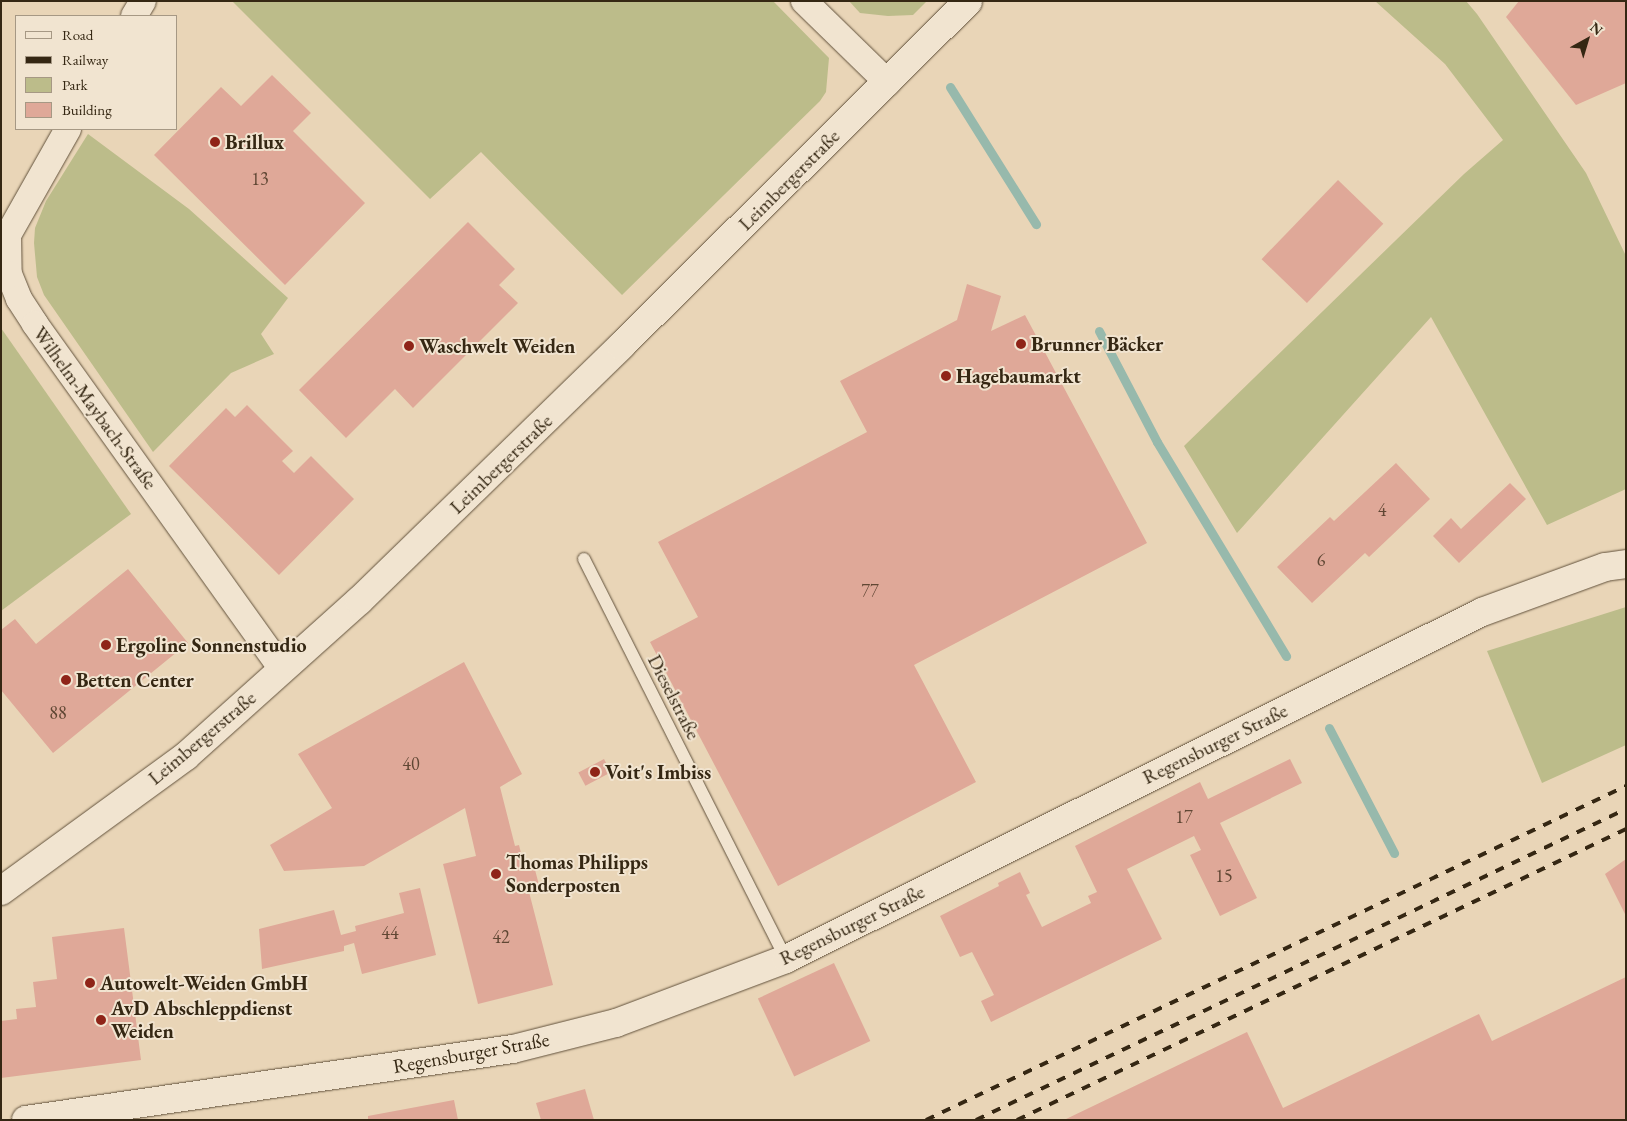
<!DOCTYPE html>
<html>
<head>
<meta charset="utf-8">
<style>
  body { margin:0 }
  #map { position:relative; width:1627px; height:1121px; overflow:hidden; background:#e9d5b7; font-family:"EB Garamond",serif }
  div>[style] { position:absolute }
  .green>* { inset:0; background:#bcbc8a }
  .stream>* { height:9px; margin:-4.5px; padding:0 4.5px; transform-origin:4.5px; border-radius:4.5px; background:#97b9ac }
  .building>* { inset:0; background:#dfa898; transform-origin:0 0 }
  .roads { filter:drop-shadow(0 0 1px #62523c) drop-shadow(0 0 1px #62523c) }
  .service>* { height:12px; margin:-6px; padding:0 6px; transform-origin:6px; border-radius:6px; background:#f1e4d0 }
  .minor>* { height:26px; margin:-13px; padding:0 13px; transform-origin:13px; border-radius:13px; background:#f1e4d0 }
  .tertiary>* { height:28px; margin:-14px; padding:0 14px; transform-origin:14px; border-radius:14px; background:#f1e4d0 }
  .secondary>* { height:28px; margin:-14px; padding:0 14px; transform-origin:14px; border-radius:14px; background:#f1e4d0 }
  .rail>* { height:4px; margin-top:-2px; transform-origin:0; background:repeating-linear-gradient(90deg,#352713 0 9px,transparent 0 18px) }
  .dots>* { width:14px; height:14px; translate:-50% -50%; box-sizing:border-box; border:2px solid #f1e4d0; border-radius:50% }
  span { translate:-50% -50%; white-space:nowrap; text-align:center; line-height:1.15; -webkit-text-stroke:4px #f1e4d0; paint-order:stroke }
  .number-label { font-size:18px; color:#604734 }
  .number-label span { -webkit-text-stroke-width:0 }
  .poi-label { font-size:20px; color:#352713; font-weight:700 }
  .left { translate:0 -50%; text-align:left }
  .street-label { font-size:20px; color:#352713 }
  .frame { position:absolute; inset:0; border:2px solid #352713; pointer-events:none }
  .legend { position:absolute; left:15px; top:15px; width:162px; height:115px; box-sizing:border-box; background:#f1e4d0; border:1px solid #a69884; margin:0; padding:6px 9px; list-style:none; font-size:15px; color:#352713 }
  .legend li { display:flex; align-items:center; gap:10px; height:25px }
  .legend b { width:25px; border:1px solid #a69884 }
  .north { position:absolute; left:1562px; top:15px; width:50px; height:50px; -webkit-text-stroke:4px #f1e4d0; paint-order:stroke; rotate:39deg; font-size:14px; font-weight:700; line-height:20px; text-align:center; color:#352713 }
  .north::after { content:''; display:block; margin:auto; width:18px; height:22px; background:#352713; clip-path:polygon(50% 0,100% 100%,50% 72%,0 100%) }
</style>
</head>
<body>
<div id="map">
  <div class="green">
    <i style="clip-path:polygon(232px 1px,773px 1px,829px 58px,826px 92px,820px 101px,622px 295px,481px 152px,430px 199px)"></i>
    <i style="clip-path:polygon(849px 1px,927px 1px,913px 15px,888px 16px,860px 13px)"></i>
    <i style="clip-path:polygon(1375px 1px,1466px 1px,1477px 14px,1586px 173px,1626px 256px,1626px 489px,1547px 525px,1431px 317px,1237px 533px,1184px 446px,1464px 174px,1503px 140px,1445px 64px)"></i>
    <i style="clip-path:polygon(88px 134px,189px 209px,288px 298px,261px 334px,274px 354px,231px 373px,153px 452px,44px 295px,37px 277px,34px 243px,35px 228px,46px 201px)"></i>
    <i style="clip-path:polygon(1px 328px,131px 514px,1px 611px)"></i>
    <i style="clip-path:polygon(1626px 607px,1626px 745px,1542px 783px,1487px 651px)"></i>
  </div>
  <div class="stream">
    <i style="left:950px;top:87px;width:162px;rotate:57.9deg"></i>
    <i style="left:1099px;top:331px;width:125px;rotate:62.4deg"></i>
    <i style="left:1157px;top:442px;width:250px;rotate:58.9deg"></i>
    <i style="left:1329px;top:728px;width:141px;rotate:62.5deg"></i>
  </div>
  <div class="building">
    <i style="clip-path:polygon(1519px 1px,1626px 1px,1626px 83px,1576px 105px,1506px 17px)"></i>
    <i style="clip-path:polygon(272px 75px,311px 113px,293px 131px,365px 203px,285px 285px,154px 155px,221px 87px,241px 106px)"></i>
    <i style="left:1338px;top:180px;width:63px;height:110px;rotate:44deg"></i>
    <i style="clip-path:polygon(468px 222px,515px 269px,499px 285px,518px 303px,413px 408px,395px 389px,346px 438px,299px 390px)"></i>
    <i style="clip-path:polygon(967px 284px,1001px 296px,991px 331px,1025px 315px,1147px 543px,914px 665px,976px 782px,778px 886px,650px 642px,698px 617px,658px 542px,867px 432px,840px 381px,957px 320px)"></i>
    <i style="clip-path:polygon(247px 405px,293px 451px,282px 461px,294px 473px,311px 456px,354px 499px,279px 575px,169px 466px,226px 408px,235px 417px)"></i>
    <i style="clip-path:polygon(1396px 463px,1430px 499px,1369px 557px,1365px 553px,1312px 603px,1277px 567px,1330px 517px,1334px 521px)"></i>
    <i style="clip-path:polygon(1510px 483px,1526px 499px,1459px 563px,1433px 536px,1451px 518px,1461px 529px)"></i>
    <i style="clip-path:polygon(128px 569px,188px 643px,53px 753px,1px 690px,1px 630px,15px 619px,36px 644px)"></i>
    <i style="clip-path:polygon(464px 662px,522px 774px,500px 787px,515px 846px,519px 845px,525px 869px,534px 866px,539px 885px,528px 888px,553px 985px,478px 1004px,443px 864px,476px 856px,465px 808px,364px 866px,284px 871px,270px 845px,332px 808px,298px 754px)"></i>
    <i style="left:604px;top:759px;width:15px;height:29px;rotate:62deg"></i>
    <i style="clip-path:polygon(1290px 759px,1302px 783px,1220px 823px,1257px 898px,1220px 916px,1190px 855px,1201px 850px,1194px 836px,1127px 869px,1162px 939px,991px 1022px,981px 1001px,994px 995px,972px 952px,960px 957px,940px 916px,999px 886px,998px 883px,1020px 872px,1030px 893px,1026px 895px,1042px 927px,1091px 903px,1088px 896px,1097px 892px,1075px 846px,1200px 782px,1208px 799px)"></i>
    <i style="clip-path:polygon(1626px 859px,1626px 916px,1605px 874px)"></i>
    <i style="clip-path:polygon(420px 888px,436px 955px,362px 974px,354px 943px,344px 946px,344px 951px,262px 969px,259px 929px,334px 910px,341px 935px,356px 931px,355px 926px,404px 913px,399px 893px)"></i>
    <i style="clip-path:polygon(124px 928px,141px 1060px,1px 1078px,1px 1021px,17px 1019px,16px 1009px,36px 1007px,33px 982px,57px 979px,52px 937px)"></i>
    <i style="left:834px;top:963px;width:86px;height:84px;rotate:65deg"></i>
    <i style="clip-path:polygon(1626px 977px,1626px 1120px,1064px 1120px,1247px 1032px,1283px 1108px,1479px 1014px,1492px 1041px)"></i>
    <i style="clip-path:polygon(585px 1089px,594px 1120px,541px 1120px,536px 1103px)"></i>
    <i style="clip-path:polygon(454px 1100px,458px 1120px,368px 1120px,368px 1116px)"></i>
  </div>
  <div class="roads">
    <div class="service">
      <i style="left:584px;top:559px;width:448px;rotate:63.2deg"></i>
    </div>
    <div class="minor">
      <i style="left:804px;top:1px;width:117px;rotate:44.3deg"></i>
      <i style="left:134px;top:16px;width:17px;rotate:-59deg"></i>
      <i style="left:68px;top:129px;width:122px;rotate:119.5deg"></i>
      <i style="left:8px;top:235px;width:39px;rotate:89deg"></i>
      <i style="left:9px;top:274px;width:27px;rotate:68deg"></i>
      <i style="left:19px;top:299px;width:30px;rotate:57deg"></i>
      <i style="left:35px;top:324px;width:424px;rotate:54.4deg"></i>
    </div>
    <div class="tertiary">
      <i style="left:1px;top:891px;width:229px;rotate:-36.1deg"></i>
      <i style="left:186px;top:756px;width:232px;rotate:-41.9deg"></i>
      <i style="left:359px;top:601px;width:366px;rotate:-44.2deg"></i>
      <i style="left:621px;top:346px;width:489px;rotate:-44.8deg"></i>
    </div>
    <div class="secondary">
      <i style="left:26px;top:1120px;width:492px;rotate:-8.3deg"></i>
      <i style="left:513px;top:1049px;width:106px;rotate:-14.2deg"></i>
      <i style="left:616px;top:1023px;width:182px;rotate:-20.6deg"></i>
      <i style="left:786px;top:959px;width:778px;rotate:-26.5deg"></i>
      <i style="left:1482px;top:612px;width:131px;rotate:-20.1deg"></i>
      <i style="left:1605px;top:567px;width:21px;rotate:-8deg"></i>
    </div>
  </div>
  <div class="rail">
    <i style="left:926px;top:1120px;width:776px;rotate:-25.51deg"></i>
    <i style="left:976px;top:1120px;width:721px;rotate:-25.57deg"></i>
    <i style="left:1017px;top:1120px;width:675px;rotate:-25.54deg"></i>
  </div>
  <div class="dots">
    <i style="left:215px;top:142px;background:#8f2418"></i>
    <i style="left:1021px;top:344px;background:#8f2418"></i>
    <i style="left:409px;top:346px;background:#8f2418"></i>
    <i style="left:946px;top:376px;background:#8f2418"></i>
    <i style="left:106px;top:645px;background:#8f2418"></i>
    <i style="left:66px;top:680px;background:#8f2418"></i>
    <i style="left:595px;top:772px;background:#8f2418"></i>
    <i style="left:496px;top:874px;background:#8f2418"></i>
    <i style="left:90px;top:983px;background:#8f2418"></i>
    <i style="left:101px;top:1020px;background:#8f2418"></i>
  </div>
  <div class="number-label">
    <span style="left:260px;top:179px">13</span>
    <span style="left:1382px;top:510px">4</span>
    <span style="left:1321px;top:560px">6</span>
    <span style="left:870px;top:591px">77</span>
    <span style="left:58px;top:713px">88</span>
    <span style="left:411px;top:764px">40</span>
    <span style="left:1184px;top:817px">17</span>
    <span style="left:1224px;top:876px">15</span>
    <span style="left:390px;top:933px">44</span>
    <span style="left:501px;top:937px">42</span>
  </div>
  <div class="poi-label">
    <span class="left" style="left:225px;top:142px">Brillux</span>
    <span class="left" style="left:1031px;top:344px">Brunner Bäcker</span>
    <span class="left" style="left:419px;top:346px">Waschwelt Weiden</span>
    <span class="left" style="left:956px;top:376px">Hagebaumarkt</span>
    <span class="left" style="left:116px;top:645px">Ergoline Sonnenstudio</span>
    <span class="left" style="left:76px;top:680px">Betten Center</span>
    <span class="left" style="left:605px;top:772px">Voit's Imbiss</span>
    <span class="left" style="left:506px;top:874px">Thomas Philipps<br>Sonderposten</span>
    <span class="left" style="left:100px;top:983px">Autowelt-Weiden GmbH</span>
    <span class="left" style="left:111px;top:1020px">AvD Abschleppdienst<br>Weiden</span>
  </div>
  <div class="street-label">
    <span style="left:789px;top:180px;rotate:-45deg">Leimbergerstraße</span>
    <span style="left:95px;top:408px;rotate:54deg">Wilhelm-Maybach-Straße</span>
    <span style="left:501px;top:464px;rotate:-44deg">Leimbergerstraße</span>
    <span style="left:674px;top:697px;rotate:63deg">Dieselstraße</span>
    <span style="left:202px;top:738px;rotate:-40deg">Leimbergerstraße</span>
    <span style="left:1215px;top:744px;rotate:-26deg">Regensburger Straße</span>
    <span style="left:852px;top:925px;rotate:-26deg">Regensburger Straße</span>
    <span style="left:471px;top:1053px;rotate:-10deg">Regensburger Straße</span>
  </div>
  <div class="frame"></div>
  <ul class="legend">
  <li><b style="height:6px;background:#f1e4d0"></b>Road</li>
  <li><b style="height:6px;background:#352713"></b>Railway</li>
  <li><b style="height:14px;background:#bcbc8a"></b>Park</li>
  <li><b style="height:14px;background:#dfa898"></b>Building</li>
  </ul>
  <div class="north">N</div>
</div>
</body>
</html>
